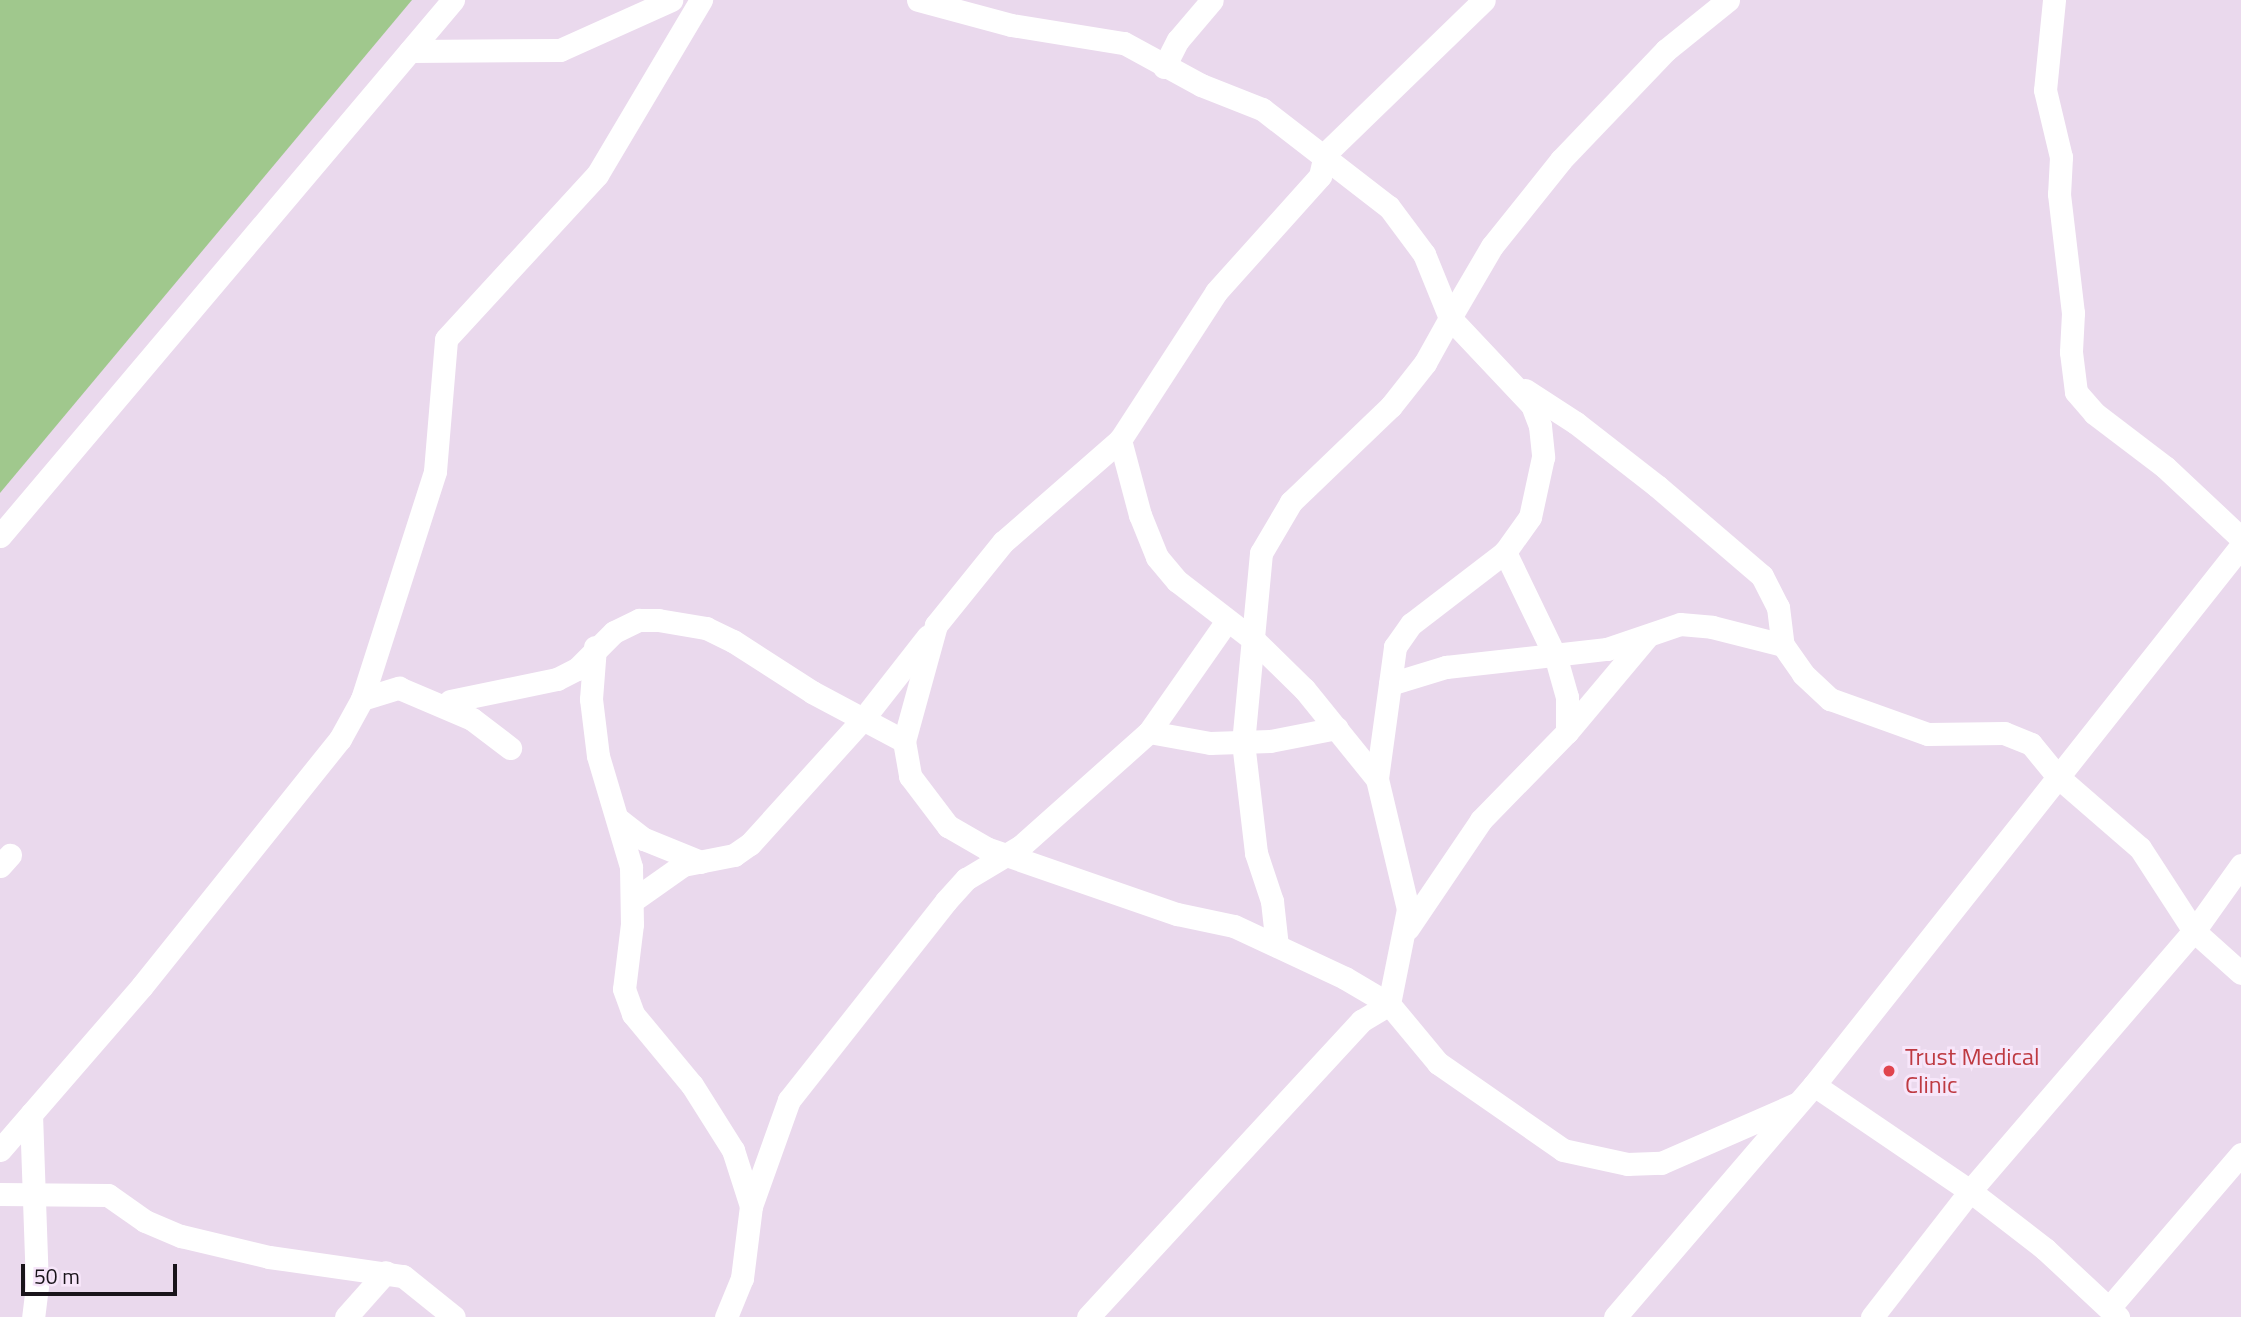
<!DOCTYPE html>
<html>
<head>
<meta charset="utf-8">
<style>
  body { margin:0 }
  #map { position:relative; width:2241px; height:1317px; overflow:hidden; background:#ead9ed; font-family:"Titillium Web",sans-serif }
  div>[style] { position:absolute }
  .green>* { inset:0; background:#a0c88d }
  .minor>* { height:23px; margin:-11.5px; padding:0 11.5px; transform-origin:11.5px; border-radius:11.5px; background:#fff }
  .dots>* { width:19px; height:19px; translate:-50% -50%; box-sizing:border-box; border:4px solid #f7e6fa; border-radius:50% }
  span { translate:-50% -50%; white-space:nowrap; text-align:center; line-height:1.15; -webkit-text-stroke:6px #f7e6fa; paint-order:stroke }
  .health-label { font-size:24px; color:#be3a42 }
  .left { translate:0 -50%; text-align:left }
  .scale { position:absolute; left:21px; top:1264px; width:156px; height:32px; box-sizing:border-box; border:4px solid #19141a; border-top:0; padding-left:9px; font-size:21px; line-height:24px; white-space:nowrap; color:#19141a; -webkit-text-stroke:5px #f7e6fa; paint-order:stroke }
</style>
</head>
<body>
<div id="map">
  <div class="green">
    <i style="clip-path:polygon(0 0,412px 0,0 493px)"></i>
  </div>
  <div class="minor">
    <i style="left:918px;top:0;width:96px;rotate:15deg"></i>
    <i style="left:1011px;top:25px;width:114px;rotate:9.1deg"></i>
    <i style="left:1124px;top:43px;width:88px;rotate:28.6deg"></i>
    <i style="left:1201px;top:85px;width:66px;rotate:21.5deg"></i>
    <i style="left:1262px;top:109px;width:160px;rotate:37.7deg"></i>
    <i style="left:1389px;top:207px;width:59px;rotate:53.3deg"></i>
    <i style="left:1424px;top:254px;width:69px;rotate:67.9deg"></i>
    <i style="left:1450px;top:318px;width:51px;rotate:119.1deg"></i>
    <i style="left:1425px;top:363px;width:55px;rotate:128.3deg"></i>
    <i style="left:1391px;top:406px;width:139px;rotate:136.2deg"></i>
    <i style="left:1291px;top:502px;width:59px;rotate:120.5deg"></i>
    <i style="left:1261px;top:553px;width:190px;rotate:95.4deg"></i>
    <i style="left:1243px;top:742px;width:112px;rotate:83.3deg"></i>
    <i style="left:1256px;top:853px;width:51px;rotate:71.6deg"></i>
    <i style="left:1272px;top:901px;width:45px;rotate:83.7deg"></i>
    <i style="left:1728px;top:0;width:80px;rotate:141.1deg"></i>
    <i style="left:1666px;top:50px;width:152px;rotate:133.7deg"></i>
    <i style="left:1561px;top:160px;width:110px;rotate:128.7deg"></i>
    <i style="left:1492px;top:246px;width:83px;rotate:120.3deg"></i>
    <i style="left:1450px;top:318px;width:120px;rotate:46.7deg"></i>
    <i style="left:1532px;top:405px;width:22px;rotate:69deg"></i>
    <i style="left:1540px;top:426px;width:31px;rotate:84deg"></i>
    <i style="left:1543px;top:457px;width:61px;rotate:102.2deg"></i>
    <i style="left:1530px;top:517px;width:43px;rotate:125.5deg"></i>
    <i style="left:1505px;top:552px;width:118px;rotate:142.5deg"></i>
    <i style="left:1411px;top:624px;width:28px;rotate:125deg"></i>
    <i style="left:1395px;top:647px;width:133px;rotate:97.8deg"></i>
    <i style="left:1377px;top:779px;width:134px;rotate:76.6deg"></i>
    <i style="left:1408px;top:909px;width:97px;rotate:101.3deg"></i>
    <i style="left:1389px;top:1004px;width:77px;rotate:50.3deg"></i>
    <i style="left:1438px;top:1063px;width:152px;rotate:34.8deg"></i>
    <i style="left:1563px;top:1150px;width:66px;rotate:12.3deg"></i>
    <i style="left:1627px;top:1164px;width:34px;rotate:-2deg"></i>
    <i style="left:1661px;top:1163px;width:147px;rotate:-23.6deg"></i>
    <i style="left:2054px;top:0;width:90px;rotate:95.7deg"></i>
    <i style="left:2045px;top:90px;width:69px;rotate:76.6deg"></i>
    <i style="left:2061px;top:157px;width:37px;rotate:93deg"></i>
    <i style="left:2059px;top:194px;width:120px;rotate:83.3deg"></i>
    <i style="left:2073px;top:313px;width:39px;rotate:93deg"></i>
    <i style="left:2071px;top:352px;width:40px;rotate:82.9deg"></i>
    <i style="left:2076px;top:392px;width:28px;rotate:49deg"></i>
    <i style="left:2094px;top:413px;width:89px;rotate:37.3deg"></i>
    <i style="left:2165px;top:467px;width:104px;rotate:43.1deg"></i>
    <i style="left:410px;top:51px;width:150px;rotate:-0.4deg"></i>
    <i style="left:560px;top:50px;width:122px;rotate:-24.2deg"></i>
    <i style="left:1164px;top:67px;width:30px;rotate:-63deg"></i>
    <i style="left:1178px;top:40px;width:52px;rotate:-49.6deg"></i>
    <i style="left:1525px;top:390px;width:61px;rotate:32.9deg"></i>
    <i style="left:1576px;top:423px;width:103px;rotate:37.9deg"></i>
    <i style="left:1657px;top:486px;width:138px;rotate:40.6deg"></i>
    <i style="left:1762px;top:576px;width:35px;rotate:63deg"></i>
    <i style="left:1778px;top:607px;width:38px;rotate:83deg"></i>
    <i style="left:1783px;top:645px;width:35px;rotate:55deg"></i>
    <i style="left:1803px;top:674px;width:37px;rotate:43deg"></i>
    <i style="left:1830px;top:699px;width:104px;rotate:19.7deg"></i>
    <i style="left:1928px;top:734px;width:76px;rotate:-0.8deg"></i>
    <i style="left:2004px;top:733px;width:29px;rotate:22deg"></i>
    <i style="left:2031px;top:744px;width:43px;rotate:50.7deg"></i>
    <i style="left:2058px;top:777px;width:108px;rotate:40.9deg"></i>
    <i style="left:2140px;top:848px;width:99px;rotate:57deg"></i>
    <i style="left:2194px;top:931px;width:63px;rotate:41.8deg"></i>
    <i style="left:1120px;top:440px;width:155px;rotate:138.9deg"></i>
    <i style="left:1003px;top:542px;width:107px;rotate:128.9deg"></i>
    <i style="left:936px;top:625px;width:120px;rotate:105.4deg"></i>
    <i style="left:904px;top:741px;width:36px;rotate:80deg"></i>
    <i style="left:910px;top:776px;width:63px;rotate:52.8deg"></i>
    <i style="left:948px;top:826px;width:44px;rotate:30.1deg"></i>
    <i style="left:986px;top:848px;width:202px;rotate:19.1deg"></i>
    <i style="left:1177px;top:914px;width:58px;rotate:11.9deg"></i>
    <i style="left:1234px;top:926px;width:123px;rotate:25.1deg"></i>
    <i style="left:1345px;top:978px;width:51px;rotate:30.6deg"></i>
    <i style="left:0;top:536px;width:702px;rotate:-49.8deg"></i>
    <i style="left:595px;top:647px;width:52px;rotate:94.4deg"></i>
    <i style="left:591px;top:699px;width:57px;rotate:83deg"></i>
    <i style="left:598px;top:756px;width:116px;rotate:73.4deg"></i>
    <i style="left:631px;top:867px;width:57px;rotate:89deg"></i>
    <i style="left:632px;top:924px;width:65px;rotate:97deg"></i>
    <i style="left:624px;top:989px;width:27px;rotate:70deg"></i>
    <i style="left:633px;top:1014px;width:92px;rotate:50.3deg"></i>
    <i style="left:692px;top:1085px;width:77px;rotate:57.8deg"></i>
    <i style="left:733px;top:1150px;width:59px;rotate:72.2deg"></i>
    <i style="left:751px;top:1206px;width:73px;rotate:97.1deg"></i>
    <i style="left:742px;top:1278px;width:42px;rotate:112.3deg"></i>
    <i style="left:1390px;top:684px;width:59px;rotate:-16.9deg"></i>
    <i style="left:1446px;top:667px;width:162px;rotate:-6.4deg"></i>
    <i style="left:1607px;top:649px;width:77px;rotate:-18.9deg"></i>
    <i style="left:1680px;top:624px;width:32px;rotate:5deg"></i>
    <i style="left:1712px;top:627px;width:73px;rotate:14.2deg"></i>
    <i style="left:362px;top:699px;width:39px;rotate:-17deg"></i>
    <i style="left:399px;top:688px;width:79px;rotate:23deg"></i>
    <i style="left:472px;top:719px;width:48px;rotate:37.3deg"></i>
    <i style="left:450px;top:701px;width:109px;rotate:-11.6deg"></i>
    <i style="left:557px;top:679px;width:22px;rotate:-27deg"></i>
    <i style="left:577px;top:669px;width:52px;rotate:-45deg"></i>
    <i style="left:614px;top:632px;width:28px;rotate:-26deg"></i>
    <i style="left:639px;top:620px;width:19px"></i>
    <i style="left:658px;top:620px;width:49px;rotate:9.5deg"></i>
    <i style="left:706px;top:628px;width:30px;rotate:26deg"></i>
    <i style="left:733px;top:641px;width:94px;rotate:32.8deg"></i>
    <i style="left:812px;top:692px;width:104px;rotate:28deg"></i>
    <i style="left:1149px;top:732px;width:62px;rotate:10.2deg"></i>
    <i style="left:1210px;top:743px;width:60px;rotate:-1.9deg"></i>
    <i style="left:1270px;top:741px;width:68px;rotate:-11deg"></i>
    <i style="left:1567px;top:732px;width:123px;rotate:-50deg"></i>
    <i style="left:1377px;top:779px;width:116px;rotate:-129deg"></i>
    <i style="left:1304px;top:689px;width:69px;rotate:-135.6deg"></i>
    <i style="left:1255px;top:641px;width:98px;rotate:-142.4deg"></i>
    <i style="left:1177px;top:581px;width:31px;rotate:-130deg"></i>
    <i style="left:1157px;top:557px;width:45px;rotate:-112deg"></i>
    <i style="left:1140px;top:515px;width:78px;rotate:-104.9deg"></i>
    <i style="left:1120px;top:440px;width:176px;rotate:-57deg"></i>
    <i style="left:1216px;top:292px;width:156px;rotate:-48.1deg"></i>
    <i style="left:1320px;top:176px;width:23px;rotate:-77deg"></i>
    <i style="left:1325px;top:154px;width:221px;rotate:-44.1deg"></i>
    <i style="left:618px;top:819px;width:33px;rotate:38deg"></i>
    <i style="left:644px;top:839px;width:61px;rotate:22deg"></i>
    <i style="left:0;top:866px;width:15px;rotate:-48deg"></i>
    <i style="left:632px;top:901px;width:62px;rotate:-35.2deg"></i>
    <i style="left:683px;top:865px;width:52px;rotate:-11.1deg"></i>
    <i style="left:734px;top:855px;width:19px;rotate:-35deg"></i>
    <i style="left:750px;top:844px;width:169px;rotate:-47.9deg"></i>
    <i style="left:863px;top:719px;width:105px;rotate:-51.9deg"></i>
    <i style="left:1408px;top:928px;width:130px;rotate:-55.9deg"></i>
    <i style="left:1481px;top:820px;width:123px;rotate:-45.7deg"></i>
    <i style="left:1567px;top:732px;width:35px;rotate:-90deg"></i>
    <i style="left:1567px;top:697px;width:41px;rotate:-105.8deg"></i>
    <i style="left:1556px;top:658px;width:118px;rotate:-115.7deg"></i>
    <i style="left:1814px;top:1085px;width:189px;rotate:34.2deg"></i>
    <i style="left:1970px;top:1191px;width:95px;rotate:37.7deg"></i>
    <i style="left:2045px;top:1249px;width:100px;rotate:43deg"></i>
    <i style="left:31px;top:1114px;width:172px;rotate:88deg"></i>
    <i style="left:37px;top:1286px;width:31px;rotate:97deg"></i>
    <i style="left:0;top:1150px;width:217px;rotate:-49.1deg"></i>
    <i style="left:142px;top:986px;width:317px;rotate:-51.3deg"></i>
    <i style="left:340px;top:739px;width:46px;rotate:-61.2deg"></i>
    <i style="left:362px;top:699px;width:239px;rotate:-72.2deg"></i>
    <i style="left:435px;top:471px;width:132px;rotate:-85.2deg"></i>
    <i style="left:446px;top:339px;width:223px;rotate:-47.4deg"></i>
    <i style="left:597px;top:175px;width:204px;rotate:-59.3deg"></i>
    <i style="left:0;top:1194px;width:108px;rotate:0.5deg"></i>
    <i style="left:108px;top:1195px;width:45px;rotate:35.1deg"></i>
    <i style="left:145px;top:1221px;width:39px;rotate:23deg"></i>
    <i style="left:181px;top:1236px;width:90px;rotate:13.4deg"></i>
    <i style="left:269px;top:1257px;width:135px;rotate:8.1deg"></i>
    <i style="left:403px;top:1276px;width:65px;rotate:38.8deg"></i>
    <i style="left:751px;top:1206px;width:113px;rotate:-70.3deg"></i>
    <i style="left:789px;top:1100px;width:253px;rotate:-51.7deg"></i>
    <i style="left:946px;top:901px;width:30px;rotate:-48deg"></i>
    <i style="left:966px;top:879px;width:64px;rotate:-31deg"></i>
    <i style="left:1021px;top:846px;width:171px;rotate:-41.7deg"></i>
    <i style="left:1149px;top:732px;width:134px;rotate:-55deg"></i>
    <i style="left:2109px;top:1308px;width:203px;rotate:-49.4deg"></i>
    <i style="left:346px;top:1317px;width:60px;rotate:-48.4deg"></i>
    <i style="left:1088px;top:1317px;width:403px;rotate:-47.3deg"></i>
    <i style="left:1361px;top:1021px;width:33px;rotate:-31deg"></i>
    <i style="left:1615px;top:1317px;width:306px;rotate:-49.4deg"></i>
    <i style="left:1814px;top:1085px;width:688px;rotate:-51.61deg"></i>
    <i style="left:1872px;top:1317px;width:160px;rotate:-52.1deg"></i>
    <i style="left:1970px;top:1191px;width:343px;rotate:-49.3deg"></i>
    <i style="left:2194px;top:931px;width:81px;rotate:-54.5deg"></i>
  </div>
  <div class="dots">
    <i style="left:1889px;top:1071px;background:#e0444e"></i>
  </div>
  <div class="health-label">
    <span class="left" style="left:1905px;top:1071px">Trust Medical<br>Clinic</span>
  </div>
  <div class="scale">50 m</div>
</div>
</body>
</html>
